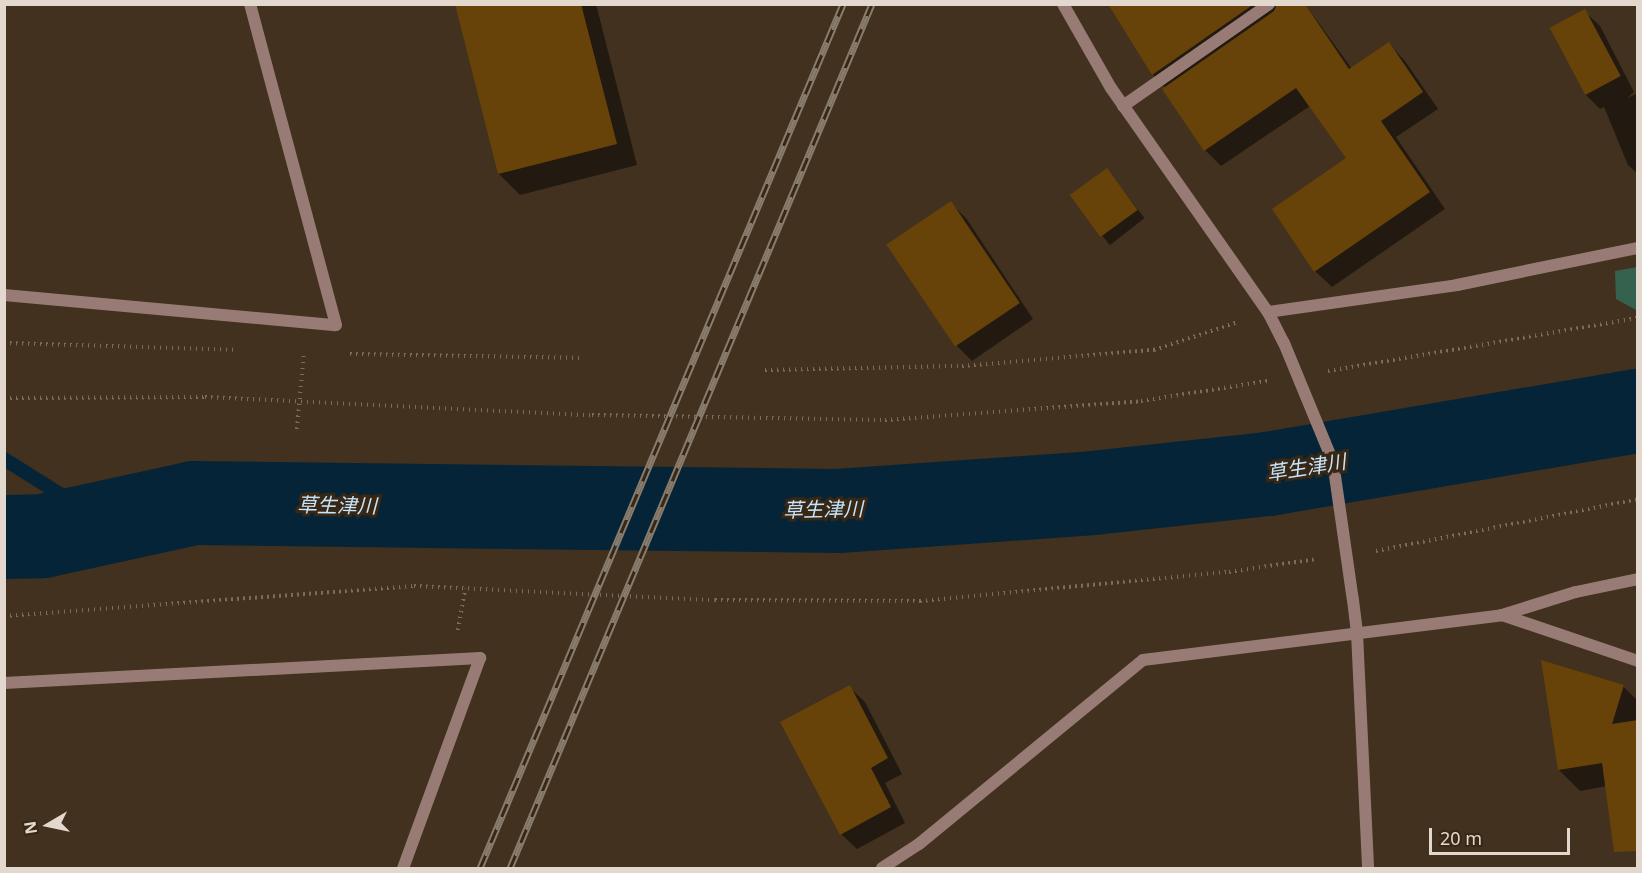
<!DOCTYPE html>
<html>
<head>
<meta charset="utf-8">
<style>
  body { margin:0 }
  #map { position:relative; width:1642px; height:873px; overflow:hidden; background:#41311e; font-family:"Noto Sans","Noto Sans JP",sans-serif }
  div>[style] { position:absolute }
  .green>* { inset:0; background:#35624f }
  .shadow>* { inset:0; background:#0007; transform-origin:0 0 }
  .stream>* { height:14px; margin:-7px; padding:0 7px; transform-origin:7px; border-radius:7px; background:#052437 }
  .river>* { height:84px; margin:-42px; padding:0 42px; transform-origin:42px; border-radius:42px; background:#052437 }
  .building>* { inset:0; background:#684309; transform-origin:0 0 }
  .path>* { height:4px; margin-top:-2px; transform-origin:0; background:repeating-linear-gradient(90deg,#7b6d5d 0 1.5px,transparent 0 6px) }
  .minor>* { height:12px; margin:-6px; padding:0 6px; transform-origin:6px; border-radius:6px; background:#997b76 }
  .tertiary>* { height:12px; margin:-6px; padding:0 6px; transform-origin:6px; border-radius:6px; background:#997b76 }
  .rail>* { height:7px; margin-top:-3.5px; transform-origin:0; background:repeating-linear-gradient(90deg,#372714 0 14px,#8a7c6d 0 28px); box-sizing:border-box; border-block:2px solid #8a7c6d }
  .tertiary-bridge>* { height:12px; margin:-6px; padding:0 6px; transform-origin:6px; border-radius:6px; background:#997b76 }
  span { translate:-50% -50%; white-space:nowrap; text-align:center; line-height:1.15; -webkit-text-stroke:6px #372714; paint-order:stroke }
  .water-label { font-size:20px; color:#c6e5fc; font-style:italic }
  .frame { position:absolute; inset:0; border:6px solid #e2d8cd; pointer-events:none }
  .north { position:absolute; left:18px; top:795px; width:60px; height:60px; -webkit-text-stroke:4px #372714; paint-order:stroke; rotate:261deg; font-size:16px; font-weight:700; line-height:24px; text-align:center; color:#e2d8cd }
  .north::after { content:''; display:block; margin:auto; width:21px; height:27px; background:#e2d8cd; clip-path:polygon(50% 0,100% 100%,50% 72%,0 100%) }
  .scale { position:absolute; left:1429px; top:828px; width:141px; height:27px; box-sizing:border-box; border:3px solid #e2d8cd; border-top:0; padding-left:8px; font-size:18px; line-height:21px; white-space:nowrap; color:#e2d8cd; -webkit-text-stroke:4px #372714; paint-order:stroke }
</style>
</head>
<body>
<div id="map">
  <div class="green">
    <i style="clip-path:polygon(1637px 267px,1638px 309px,1636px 310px,1616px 299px,1615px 271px)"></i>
  </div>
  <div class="shadow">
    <i style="clip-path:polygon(457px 4px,596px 4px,637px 165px,520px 195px,499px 174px)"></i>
    <i style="clip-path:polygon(1118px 4px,1305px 4px,1352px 69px,1389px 44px,1405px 61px,1438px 109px,1396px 137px,1445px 209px,1332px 287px,1315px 271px,1348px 158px,1310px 106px,1221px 166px,1205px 150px,1164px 89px,1166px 88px,1153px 75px,1114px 11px)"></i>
    <i style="clip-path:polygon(1584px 11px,1600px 26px,1634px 92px,1627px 98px,1638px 93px,1638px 174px,1628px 165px,1604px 107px,1600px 109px,1585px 94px)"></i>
    <i style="left:1107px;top:170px;width:61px;height:44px;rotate:52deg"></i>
    <i style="clip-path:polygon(950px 203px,966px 218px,1033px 319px,972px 361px,957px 346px,888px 245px)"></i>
    <i style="clip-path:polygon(1623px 686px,1638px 701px,1638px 816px,1607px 786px,1580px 791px,1559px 770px)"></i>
    <i style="clip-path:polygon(849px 687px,865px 702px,902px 774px,885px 783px,905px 823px,857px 849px,841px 834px)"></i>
  </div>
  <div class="stream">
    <i style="left:4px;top:459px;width:120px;rotate:32.1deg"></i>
  </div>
  <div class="river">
    <i style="left:4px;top:537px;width:39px;rotate:-1deg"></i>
    <i style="left:43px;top:536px;width:155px;rotate:-12.3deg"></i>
    <i style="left:194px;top:503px;width:644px;rotate:0.71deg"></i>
    <i style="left:838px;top:511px;width:256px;rotate:-4deg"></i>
    <i style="left:1093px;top:493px;width:176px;rotate:-6.2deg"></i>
    <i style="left:1268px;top:474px;width:375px;rotate:-9.7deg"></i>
  </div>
  <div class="building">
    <i style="clip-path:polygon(455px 4px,581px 4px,617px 144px,498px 174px)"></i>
    <i style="clip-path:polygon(1108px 4px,1254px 4px,1152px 75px)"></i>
    <i style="clip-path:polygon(1277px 4px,1305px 4px,1349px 69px,1389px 42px,1423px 92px,1381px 121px,1430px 192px,1314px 272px,1272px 209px,1346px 158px,1296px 88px,1204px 151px,1162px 89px,1274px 11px)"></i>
    <i style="left:1585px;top:9px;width:76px;height:40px;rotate:62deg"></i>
    <i style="left:1107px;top:168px;width:52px;height:46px;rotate:54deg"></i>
    <i style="left:951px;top:201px;width:123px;height:78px;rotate:56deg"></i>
    <i style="clip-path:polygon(1541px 660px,1624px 685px,1612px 724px,1638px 720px,1638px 851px,1614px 852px,1602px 763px,1558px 770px)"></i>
    <i style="clip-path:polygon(850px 685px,888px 758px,871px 768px,891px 807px,840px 835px,780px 722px)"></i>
  </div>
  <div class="path">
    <i style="left:4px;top:343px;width:231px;rotate:1.7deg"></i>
    <i style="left:350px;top:354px;width:233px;rotate:1deg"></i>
    <i style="left:765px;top:370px;width:197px;rotate:-1.2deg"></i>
    <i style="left:962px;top:366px;width:193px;rotate:-4.8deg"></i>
    <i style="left:1154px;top:350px;width:89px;rotate:-18.4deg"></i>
    <i style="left:1328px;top:371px;width:314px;rotate:-9.7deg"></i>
    <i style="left:4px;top:398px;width:201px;rotate:-0.3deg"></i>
    <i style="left:205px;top:397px;width:387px;rotate:2.7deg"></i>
    <i style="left:592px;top:415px;width:293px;rotate:1deg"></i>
    <i style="left:885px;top:420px;width:257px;rotate:-4.2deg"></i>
    <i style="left:1141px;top:401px;width:128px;rotate:-9deg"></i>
    <i style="left:297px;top:429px;width:77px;rotate:-84.8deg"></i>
    <i style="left:1376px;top:551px;width:267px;rotate:-11.2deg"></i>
    <i style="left:4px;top:616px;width:411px;rotate:-4.2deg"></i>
    <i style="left:414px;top:586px;width:301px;rotate:2.7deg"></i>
    <i style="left:715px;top:600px;width:205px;rotate:0.3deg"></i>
    <i style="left:920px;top:601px;width:310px;rotate:-5.4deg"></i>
    <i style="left:1229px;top:572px;width:88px;rotate:-8.5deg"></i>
    <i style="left:458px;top:630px;width:42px;rotate:-80.3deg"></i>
  </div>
  <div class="minor">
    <i style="left:1123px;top:106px;width:178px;rotate:-34.9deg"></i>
    <i style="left:4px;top:295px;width:333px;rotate:5.2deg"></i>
    <i style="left:336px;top:325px;width:332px;rotate:-105deg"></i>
    <i style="left:1268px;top:312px;width:191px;rotate:-8.1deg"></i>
    <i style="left:1457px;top:285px;width:185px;rotate:-11.6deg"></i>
    <i style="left:1502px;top:615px;width:77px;rotate:-17.3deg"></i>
    <i style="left:1576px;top:592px;width:63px;rotate:-11.8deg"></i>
    <i style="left:1357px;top:633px;width:235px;rotate:87.3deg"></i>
    <i style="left:4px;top:683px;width:477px;rotate:-3deg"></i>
    <i style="left:480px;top:658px;width:224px;rotate:110.1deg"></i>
    <i style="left:882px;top:868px;width:44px;rotate:-33deg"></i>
    <i style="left:919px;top:844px;width:290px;rotate:-39.4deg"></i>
    <i style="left:1143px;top:660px;width:362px;rotate:-7.1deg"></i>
    <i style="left:1502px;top:615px;width:144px;rotate:18.7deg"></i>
  </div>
  <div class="tertiary">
    <i style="left:1063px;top:4px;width:97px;rotate:60.3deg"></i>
    <i style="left:1111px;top:88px;width:274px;rotate:55deg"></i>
    <i style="left:1268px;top:312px;width:35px;rotate:63deg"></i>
    <i style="left:1353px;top:600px;width:33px;rotate:83deg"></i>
  </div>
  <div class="rail">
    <i style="left:480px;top:868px;width:937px;rotate:-67.21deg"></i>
    <i style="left:510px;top:868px;width:937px;rotate:-67.27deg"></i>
  </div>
  <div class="tertiary-bridge">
    <i style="left:1284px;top:343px;width:129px;rotate:67.6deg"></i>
    <i style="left:1333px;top:462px;width:139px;rotate:81.8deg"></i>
  </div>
  <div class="water-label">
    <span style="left:1306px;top:467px;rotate:-9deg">草生津川</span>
    <span style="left:337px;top:505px;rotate:1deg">草生津川</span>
    <span style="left:823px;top:509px;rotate:-1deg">草生津川</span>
  </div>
  <div class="frame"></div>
  <div class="north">N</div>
  <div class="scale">20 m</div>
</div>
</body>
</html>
